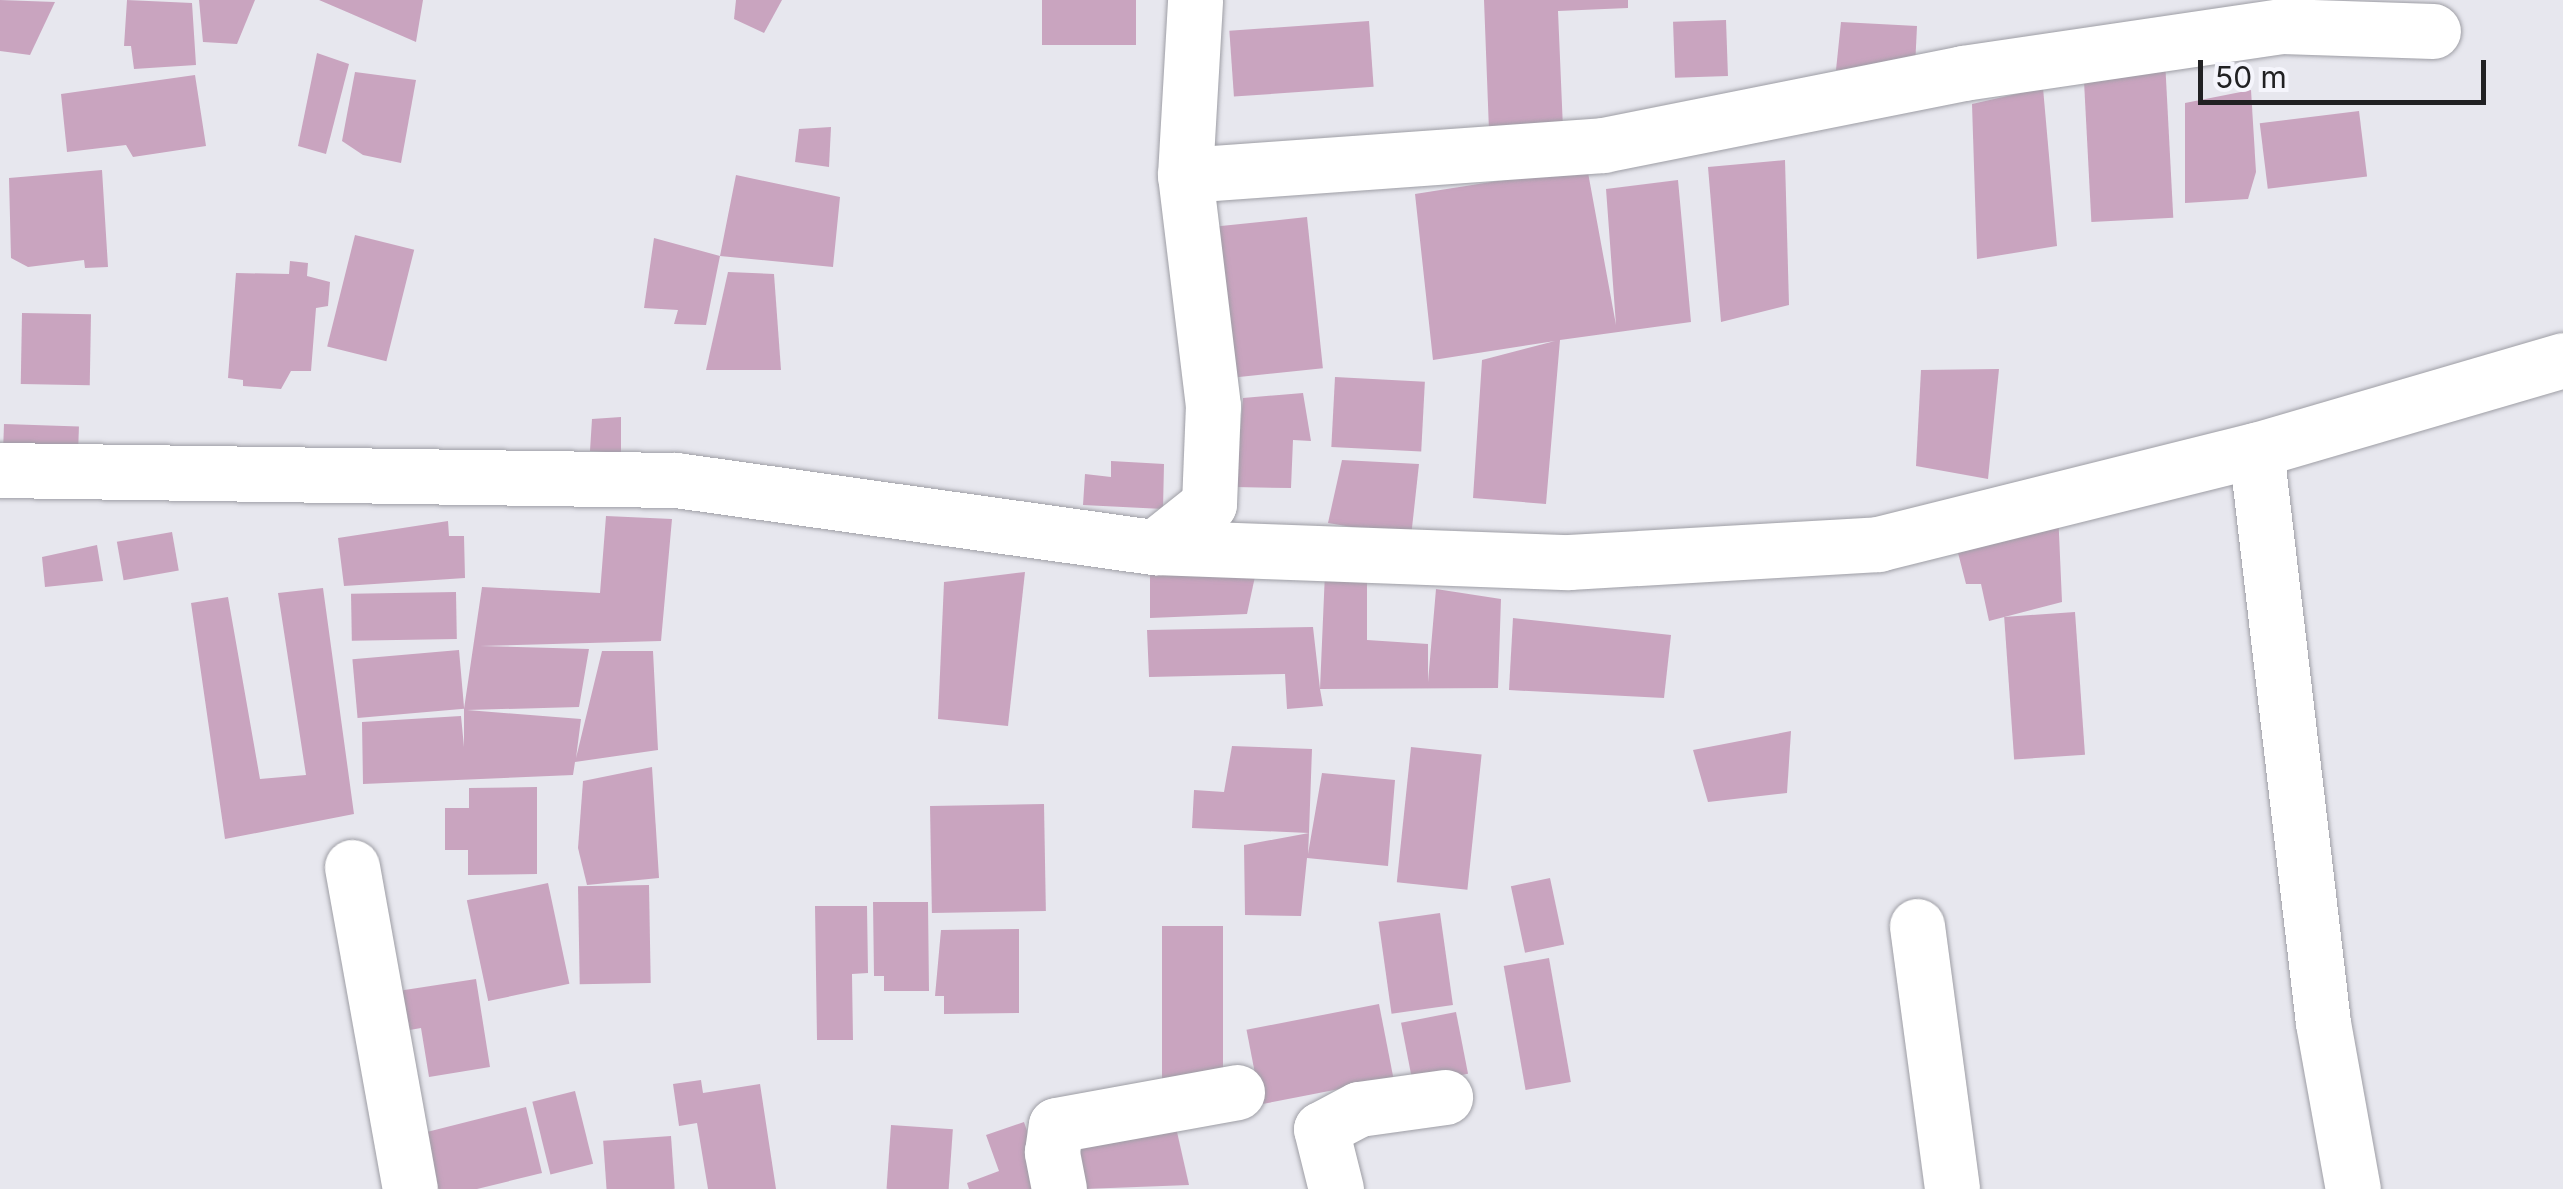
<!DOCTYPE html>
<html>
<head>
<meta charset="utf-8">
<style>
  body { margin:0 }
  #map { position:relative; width:2563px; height:1189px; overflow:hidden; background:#e7e7ee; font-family:Inter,sans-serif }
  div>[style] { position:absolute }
  .building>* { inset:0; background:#c9a4bf; transform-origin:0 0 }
  .roads { filter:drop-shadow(0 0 2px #9e9ea5) drop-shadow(0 0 2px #9e9ea5) }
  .minor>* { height:55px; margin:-27.5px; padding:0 27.5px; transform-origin:27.5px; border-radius:27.5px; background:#fff }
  span { translate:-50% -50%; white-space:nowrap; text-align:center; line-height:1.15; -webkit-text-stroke:9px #f5f5fc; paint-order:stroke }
  .scale { position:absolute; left:2198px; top:60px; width:288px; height:45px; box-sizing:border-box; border:5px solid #212123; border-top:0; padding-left:12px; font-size:30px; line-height:35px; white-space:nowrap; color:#212123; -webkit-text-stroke:8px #f5f5fc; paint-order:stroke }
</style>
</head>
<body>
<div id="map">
  <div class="building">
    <i style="clip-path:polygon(0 0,55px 2px,30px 55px,0 51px)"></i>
    <i style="clip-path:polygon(127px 0,192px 3px,196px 65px,134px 69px,131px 46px,124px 46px)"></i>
    <i style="clip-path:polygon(199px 0,255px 0,237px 44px,203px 42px)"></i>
    <i style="clip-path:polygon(319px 0,423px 0,416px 42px,347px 12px)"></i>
    <i style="clip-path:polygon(736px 0,782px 0,764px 33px,734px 19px)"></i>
    <i style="left:1042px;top:0;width:94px;height:45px"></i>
    <i style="clip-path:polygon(1484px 0,1628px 0,1628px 8px,1558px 11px,1563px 129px,1489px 131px)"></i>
    <i style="left:1726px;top:20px;width:56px;height:53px;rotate:88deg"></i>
    <i style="left:1369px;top:21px;width:66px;height:140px;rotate:86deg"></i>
    <i style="clip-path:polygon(1841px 22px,1917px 26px,1915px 67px,1836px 70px)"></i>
    <i style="clip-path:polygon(317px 53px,349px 64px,326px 154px,298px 146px)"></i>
    <i style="left:2165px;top:60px;width:158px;height:82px;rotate:87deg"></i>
    <i style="clip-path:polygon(355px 72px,416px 80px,401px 163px,363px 155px,342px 141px)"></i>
    <i style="clip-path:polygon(195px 75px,206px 146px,133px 157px,126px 145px,67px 152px,61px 94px)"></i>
    <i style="clip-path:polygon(2043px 88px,2057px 246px,1977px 259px,1972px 104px)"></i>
    <i style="clip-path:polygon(2251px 90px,2256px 172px,2248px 199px,2185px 203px,2185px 103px)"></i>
    <i style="left:2359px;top:111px;width:66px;height:100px;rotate:83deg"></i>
    <i style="clip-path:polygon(831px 127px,829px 167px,795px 162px,799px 129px)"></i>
    <i style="clip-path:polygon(1785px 160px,1789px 305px,1721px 322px,1708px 167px)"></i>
    <i style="clip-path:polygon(1587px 167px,1616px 325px,1606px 189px,1678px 180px,1691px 322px,1560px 340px,1546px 504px,1473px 498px,1482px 360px,1555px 341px,1433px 360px,1415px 194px)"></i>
    <i style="clip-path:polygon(102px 170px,108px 267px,85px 268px,84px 260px,28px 267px,11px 258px,9px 178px)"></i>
    <i style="clip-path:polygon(736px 175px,840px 197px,833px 267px,720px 256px,706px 325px,674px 324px,678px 310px,644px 308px,654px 238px,720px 256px)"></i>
    <i style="left:1307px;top:217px;width:152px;height:89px;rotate:84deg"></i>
    <i style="left:355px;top:235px;width:61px;height:115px;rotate:14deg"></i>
    <i style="clip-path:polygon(290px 261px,308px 263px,307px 276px,330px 282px,328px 306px,316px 308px,311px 371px,291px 371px,281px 389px,243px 386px,243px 380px,228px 378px,236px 273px,289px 274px)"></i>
    <i style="clip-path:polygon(728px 272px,774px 274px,781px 370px,706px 370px)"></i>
    <i style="left:22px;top:313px;width:69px;height:71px;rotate:1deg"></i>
    <i style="clip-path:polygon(1999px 369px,1988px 479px,1916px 466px,1921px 370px)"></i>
    <i style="left:1335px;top:377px;width:90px;height:70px;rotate:3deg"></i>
    <i style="clip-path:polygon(1303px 393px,1311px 441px,1293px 440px,1291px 488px,1235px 487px,1243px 398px)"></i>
    <i style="clip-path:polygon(621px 417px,621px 453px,590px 451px,592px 419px)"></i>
    <i style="left:4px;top:424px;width:75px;height:36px;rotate:2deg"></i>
    <i style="clip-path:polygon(1342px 460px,1419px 464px,1411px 537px,1328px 523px)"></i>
    <i style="clip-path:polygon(1111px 461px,1164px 464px,1163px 509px,1083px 505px,1085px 474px,1111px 477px)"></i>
    <i style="clip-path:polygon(2058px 511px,2062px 602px,1989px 621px,1981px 584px,1966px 584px,1956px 545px)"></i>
    <i style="clip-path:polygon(606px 516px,672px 519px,661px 641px,480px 646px,589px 649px,579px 707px,467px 710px,581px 719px,576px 758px,602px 651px,653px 651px,658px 750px,575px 762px,573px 775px,363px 784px,362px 722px,461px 716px,464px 747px,464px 709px,482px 587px,600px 593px)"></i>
    <i style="clip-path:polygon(448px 521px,449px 536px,464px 536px,465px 578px,344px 586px,338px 538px)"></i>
    <i style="left:172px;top:532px;width:39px;height:56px;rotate:80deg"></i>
    <i style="clip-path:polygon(97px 545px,103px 581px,45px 587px,42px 557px)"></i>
    <i style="clip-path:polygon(1257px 567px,1247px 614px,1150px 618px,1150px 568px)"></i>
    <i style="clip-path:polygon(1025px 572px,1008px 726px,938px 719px,944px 582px)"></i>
    <i style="clip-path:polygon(1325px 572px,1367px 573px,1367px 640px,1428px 644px,1428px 682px,1436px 589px,1501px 599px,1498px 688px,1320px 689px,1323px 706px,1287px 709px,1285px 674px,1149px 677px,1147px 630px,1313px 627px,1320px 689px)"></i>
    <i style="clip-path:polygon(323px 588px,354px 814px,225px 839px,191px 603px,228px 597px,260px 779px,306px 775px,278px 593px)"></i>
    <i style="left:456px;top:592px;width:47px;height:105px;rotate:89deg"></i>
    <i style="left:2075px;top:612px;width:143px;height:71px;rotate:86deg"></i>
    <i style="clip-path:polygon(1513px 618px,1671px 635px,1664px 698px,1509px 690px)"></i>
    <i style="left:459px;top:650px;width:59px;height:107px;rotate:85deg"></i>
    <i style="clip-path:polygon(1791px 731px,1787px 793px,1708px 802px,1693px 750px)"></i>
    <i style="clip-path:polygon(1232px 746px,1312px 749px,1309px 833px,1192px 828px,1194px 790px,1224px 792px)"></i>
    <i style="left:1411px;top:747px;width:71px;height:136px;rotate:6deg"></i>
    <i style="clip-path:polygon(652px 767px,659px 878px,587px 885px,578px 848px,583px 781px)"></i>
    <i style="clip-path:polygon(1322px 773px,1395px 780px,1388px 866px,1307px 858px,1301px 916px,1245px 915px,1244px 845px,1309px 833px,1308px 854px)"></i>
    <i style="clip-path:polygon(537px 787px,537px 874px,468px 875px,468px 850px,445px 850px,445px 808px,469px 808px,469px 788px)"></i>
    <i style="left:1044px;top:804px;width:107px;height:114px;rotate:89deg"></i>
    <i style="left:1550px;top:878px;width:68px;height:40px;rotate:78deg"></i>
    <i style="left:548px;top:883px;width:103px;height:83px;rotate:78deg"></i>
    <i style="left:649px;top:885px;width:98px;height:71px;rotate:89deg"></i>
    <i style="clip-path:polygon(873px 902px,928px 902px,929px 991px,884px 991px,884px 976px,874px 976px)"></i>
    <i style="clip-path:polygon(815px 906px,867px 906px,868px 973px,852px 974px,853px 1040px,817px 1040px)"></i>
    <i style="left:1440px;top:913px;width:93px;height:62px;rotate:82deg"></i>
    <i style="left:1162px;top:926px;width:61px;height:157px"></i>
    <i style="clip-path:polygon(1019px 929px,1019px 1013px,944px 1014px,944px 996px,935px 996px,941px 930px)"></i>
    <i style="left:1549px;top:958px;width:126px;height:46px;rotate:80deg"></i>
    <i style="clip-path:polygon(476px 979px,490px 1067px,429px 1077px,421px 1028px,404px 1031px,398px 991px)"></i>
    <i style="left:1379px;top:1004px;width:76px;height:135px;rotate:79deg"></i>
    <i style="left:1456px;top:1012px;width:63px;height:56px;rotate:79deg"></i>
    <i style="clip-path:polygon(701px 1080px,703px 1093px,760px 1084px,776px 1189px,708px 1189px,697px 1123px,679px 1126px,673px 1084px)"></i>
    <i style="left:575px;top:1091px;width:75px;height:44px;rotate:76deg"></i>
    <i style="clip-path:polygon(526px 1107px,542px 1173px,477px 1189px,433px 1189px,419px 1134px)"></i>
    <i style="clip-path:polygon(1024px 1122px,1047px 1189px,969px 1189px,967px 1183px,999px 1171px,986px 1135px)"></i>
    <i style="clip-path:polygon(1175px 1123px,1189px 1185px,1084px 1189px,1071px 1129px)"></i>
    <i style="left:891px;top:1125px;width:62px;height:64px;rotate:4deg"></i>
    <i style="left:671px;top:1136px;width:53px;height:68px;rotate:86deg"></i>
  </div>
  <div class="roads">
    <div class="minor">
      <i style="left:1185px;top:175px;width:419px;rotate:-4.1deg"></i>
      <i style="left:1603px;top:145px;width:367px;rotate:-11.3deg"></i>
      <i style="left:1963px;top:73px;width:322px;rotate:-8.4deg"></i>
      <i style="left:2282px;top:26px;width:151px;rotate:1.9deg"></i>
      <i style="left:2256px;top:450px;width:577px;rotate:83.33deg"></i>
      <i style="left:2323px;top:1023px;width:169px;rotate:79.8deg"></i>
      <i style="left:0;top:470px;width:676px;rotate:0.85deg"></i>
      <i style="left:676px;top:480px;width:484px;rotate:8deg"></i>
      <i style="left:1155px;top:547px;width:414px;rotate:2.1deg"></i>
      <i style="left:1569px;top:562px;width:310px;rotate:-3.3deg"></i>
      <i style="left:1878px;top:544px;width:390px;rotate:-14deg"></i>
      <i style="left:2256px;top:450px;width:320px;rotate:-16.3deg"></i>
      <i style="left:1155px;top:547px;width:69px;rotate:-38.5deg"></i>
      <i style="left:1209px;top:504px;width:98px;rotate:-87.7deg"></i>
      <i style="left:1213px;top:406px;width:233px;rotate:-96.9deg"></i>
      <i style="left:1185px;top:175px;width:175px;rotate:-86.7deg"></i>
      <i style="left:352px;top:867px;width:327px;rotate:79.8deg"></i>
      <i style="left:1917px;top:926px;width:265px;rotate:82.4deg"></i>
      <i style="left:1059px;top:1189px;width:38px;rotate:-101deg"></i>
      <i style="left:1052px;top:1152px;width:27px;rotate:-82deg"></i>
      <i style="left:1056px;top:1125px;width:184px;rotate:-10.3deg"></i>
      <i style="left:1336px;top:1189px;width:62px;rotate:-104deg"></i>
      <i style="left:1321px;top:1129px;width:43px;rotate:-27.8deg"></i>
      <i style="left:1359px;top:1109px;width:87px;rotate:-7.9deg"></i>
    </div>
  </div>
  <div class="scale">50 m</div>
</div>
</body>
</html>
